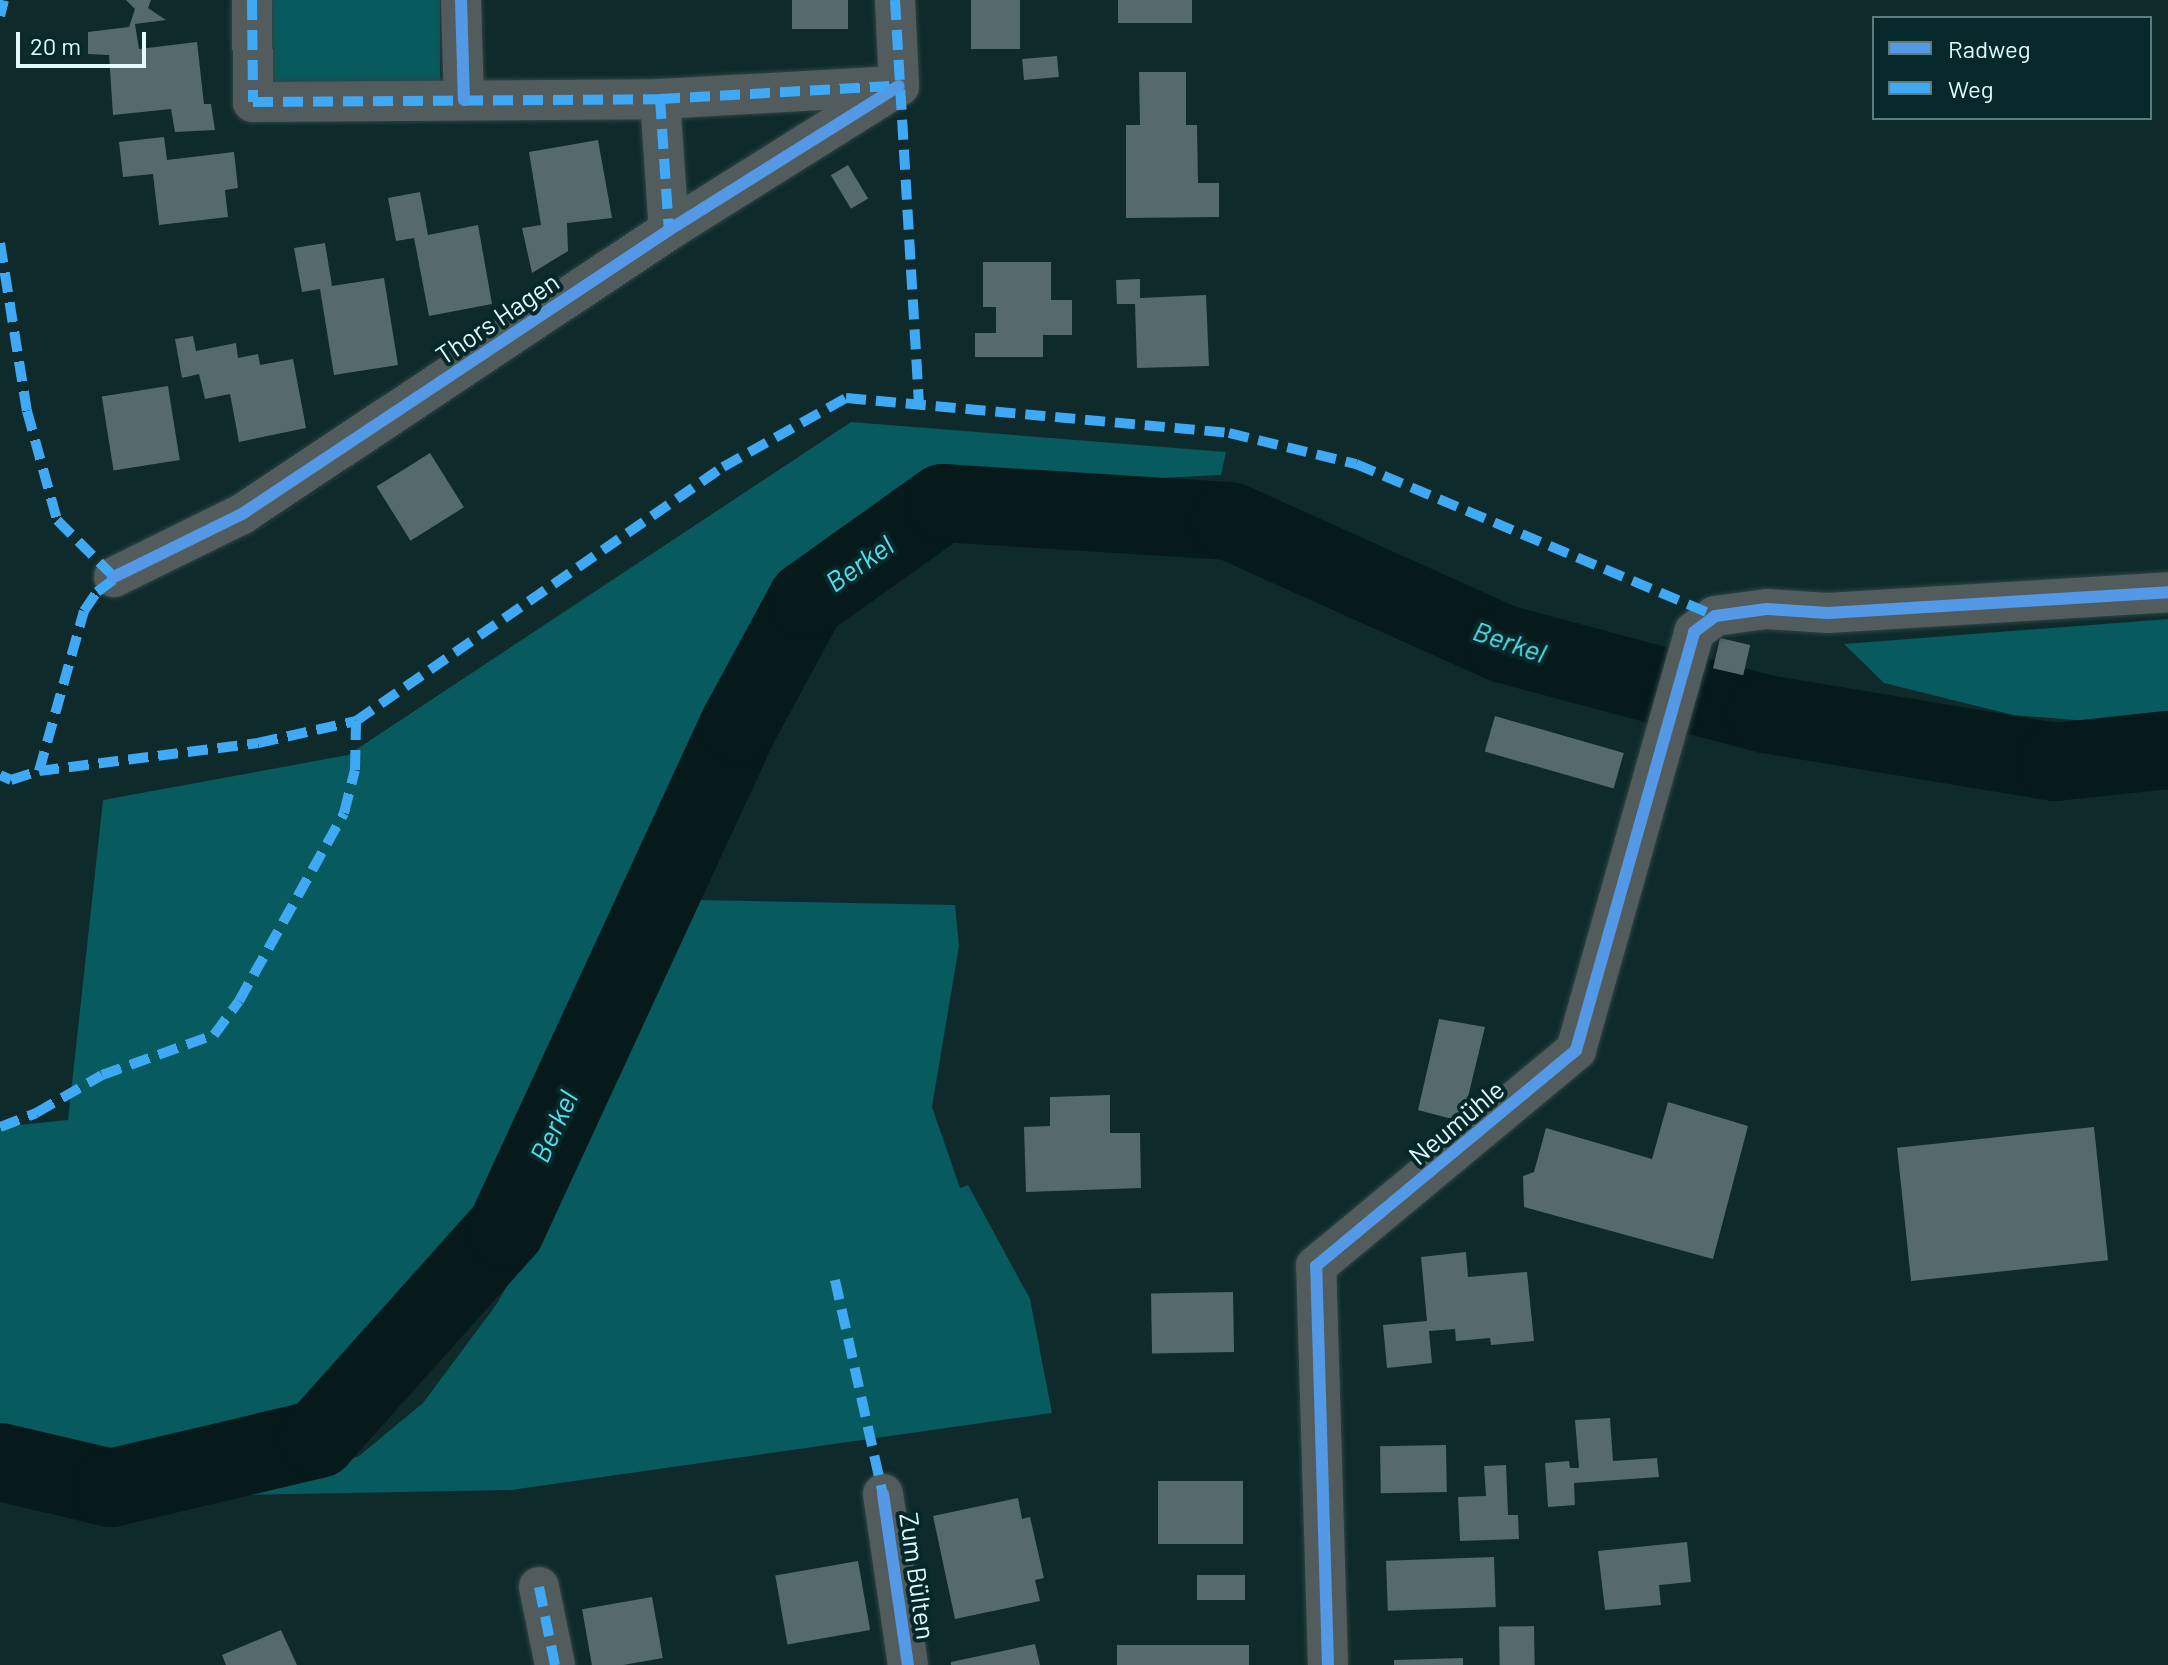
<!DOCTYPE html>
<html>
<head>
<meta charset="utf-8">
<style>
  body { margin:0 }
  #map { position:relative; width:2168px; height:1665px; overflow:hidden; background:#0e2a2b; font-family:Barlow,sans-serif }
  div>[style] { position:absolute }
  .green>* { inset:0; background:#075a5e; transform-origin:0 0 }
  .river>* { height:78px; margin:-39px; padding:0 39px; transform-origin:39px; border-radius:39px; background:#071a1b }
  .building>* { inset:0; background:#556a6b; transform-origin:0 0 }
  .roads { filter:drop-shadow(0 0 2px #2e4546) drop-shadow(0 0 2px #2e4546) }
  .street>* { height:40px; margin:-20px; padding:0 20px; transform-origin:20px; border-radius:20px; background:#535c5d }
  .quiet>* { height:10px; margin-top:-5px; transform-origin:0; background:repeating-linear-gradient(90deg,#3fa9f5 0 20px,transparent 0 30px) }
  .cycleway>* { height:12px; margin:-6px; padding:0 6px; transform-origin:6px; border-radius:6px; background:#5399e6 }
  span { translate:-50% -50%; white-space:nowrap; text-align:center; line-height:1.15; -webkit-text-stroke:8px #05282b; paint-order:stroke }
  .street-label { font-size:26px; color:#e2fafb }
  .water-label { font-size:28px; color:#53e1eb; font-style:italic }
  .legend { position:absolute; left:1872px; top:16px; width:280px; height:104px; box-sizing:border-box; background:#05282b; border:2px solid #5d7c7e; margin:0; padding:10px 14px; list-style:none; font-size:24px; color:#e2fafb }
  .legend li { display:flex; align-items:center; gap:16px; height:40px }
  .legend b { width:40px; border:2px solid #5d7c7e }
  .scale { position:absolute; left:16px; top:32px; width:130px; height:36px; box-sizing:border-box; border:4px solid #e2fafb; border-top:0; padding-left:10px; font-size:24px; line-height:28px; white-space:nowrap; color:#e2fafb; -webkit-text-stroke:6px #05282b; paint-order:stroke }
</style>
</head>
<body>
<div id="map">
  <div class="green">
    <i style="left:272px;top:0;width:168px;height:85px"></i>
    <i style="clip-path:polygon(851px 422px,1226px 452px,1221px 475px,943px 489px,787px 598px,494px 1216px,324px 1413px,122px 1470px,0 1444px,0 1127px,68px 1120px,103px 800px,348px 755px)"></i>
    <i style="clip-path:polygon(2168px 619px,2168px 717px,2088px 721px,2013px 715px,1884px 683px,1844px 644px)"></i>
    <i style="clip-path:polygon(696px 900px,955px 905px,959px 946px,932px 1107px,960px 1188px,968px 1185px,1030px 1299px,1052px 1413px,511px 1490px,138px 1497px,289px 1484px,359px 1456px,423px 1403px,496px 1305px,552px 1208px,611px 1070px)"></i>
  </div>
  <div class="river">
    <i style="left:0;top:1462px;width:114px;rotate:13.2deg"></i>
    <i style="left:111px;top:1488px;width:213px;rotate:-13.3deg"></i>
    <i style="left:318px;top:1439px;width:282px;rotate:-48.2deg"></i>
    <i style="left:506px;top:1229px;width:555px;rotate:-65.19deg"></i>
    <i style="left:739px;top:725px;width:142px;rotate:-61.5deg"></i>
    <i style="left:807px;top:600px;width:167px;rotate:-35.5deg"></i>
    <i style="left:943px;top:503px;width:288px;rotate:3.6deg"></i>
    <i style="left:1230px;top:521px;width:300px;rotate:24.2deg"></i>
    <i style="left:1504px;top:644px;width:270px;rotate:15deg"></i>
    <i style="left:1765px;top:714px;width:294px;rotate:9.4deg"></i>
    <i style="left:2055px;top:762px;width:114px;rotate:-6.1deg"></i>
  </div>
  <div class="building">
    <i style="clip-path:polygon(126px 0,151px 0,148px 8px,166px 20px,135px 24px,139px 49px,197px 42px,204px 104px,211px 104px,215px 130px,175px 132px,171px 109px,113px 115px,109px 55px,88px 54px,88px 32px,129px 27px,135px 9px)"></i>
    <i style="left:792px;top:0;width:56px;height:29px"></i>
    <i style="left:971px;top:0;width:49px;height:49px"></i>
    <i style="left:1118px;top:0;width:74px;height:23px"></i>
    <i style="left:1057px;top:56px;width:21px;height:35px;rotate:85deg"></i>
    <i style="clip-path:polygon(1139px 72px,1186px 72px,1186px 125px,1197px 125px,1198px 183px,1219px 183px,1219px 217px,1126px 218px,1126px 125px,1140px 125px)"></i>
    <i style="clip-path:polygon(164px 137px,167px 160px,234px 152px,238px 188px,225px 190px,228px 217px,159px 225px,153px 174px,123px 177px,119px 142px)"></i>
    <i style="clip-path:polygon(598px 140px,612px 218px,567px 223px,568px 251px,532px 273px,522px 228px,541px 225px,529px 152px)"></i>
    <i style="left:848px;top:165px;width:39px;height:20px;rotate:59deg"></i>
    <i style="clip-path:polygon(420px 192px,428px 235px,478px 225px,492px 304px,429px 316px,414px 238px,396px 241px,388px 198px)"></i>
    <i style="clip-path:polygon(325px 243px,332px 286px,384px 278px,398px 365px,334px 375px,320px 289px,302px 292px,294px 248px)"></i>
    <i style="clip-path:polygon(983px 262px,1051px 262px,1051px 300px,1072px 300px,1072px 335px,1043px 335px,1043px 357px,975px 357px,975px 333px,996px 333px,996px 307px,983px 307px)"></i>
    <i style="clip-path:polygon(1140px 279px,1140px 298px,1206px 295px,1209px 366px,1137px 368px,1135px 304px,1117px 304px,1116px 280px)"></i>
    <i style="clip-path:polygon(193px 336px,196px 351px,236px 343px,238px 358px,258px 354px,260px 365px,293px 359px,306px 428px,239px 442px,230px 394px,205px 399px,199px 374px,182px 378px,175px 339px)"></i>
    <i style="left:168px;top:386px;width:75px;height:67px;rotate:81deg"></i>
    <i style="left:430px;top:453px;width:64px;height:63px;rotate:58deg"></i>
    <i style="left:1720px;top:638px;width:31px;height:31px;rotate:13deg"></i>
    <i style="left:1495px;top:716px;width:134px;height:37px;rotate:16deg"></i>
    <i style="clip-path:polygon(1439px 1019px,1485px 1027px,1466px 1105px,1452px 1119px,1418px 1110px)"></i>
    <i style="clip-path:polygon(1110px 1095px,1110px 1133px,1140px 1133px,1141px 1188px,1026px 1192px,1024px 1127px,1050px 1126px,1050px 1097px)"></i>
    <i style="clip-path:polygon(1668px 1102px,1748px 1126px,1713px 1259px,1524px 1207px,1523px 1176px,1534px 1172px,1546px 1128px,1652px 1159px)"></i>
    <i style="left:2094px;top:1127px;width:134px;height:198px;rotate:84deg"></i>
    <i style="clip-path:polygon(1466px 1252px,1468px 1277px,1527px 1272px,1534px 1341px,1491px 1345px,1490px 1338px,1456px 1341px,1455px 1329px,1429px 1331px,1432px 1363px,1387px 1368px,1383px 1325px,1427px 1321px,1421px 1257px)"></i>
    <i style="left:1233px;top:1292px;width:60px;height:82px;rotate:89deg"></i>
    <i style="clip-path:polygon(1610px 1418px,1613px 1461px,1657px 1458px,1659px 1477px,1574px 1483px,1575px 1505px,1548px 1507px,1545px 1463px,1569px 1461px,1570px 1468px,1579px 1468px,1575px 1420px)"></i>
    <i style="left:1446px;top:1445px;width:47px;height:66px;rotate:89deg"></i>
    <i style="clip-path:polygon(1506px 1465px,1508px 1515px,1518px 1515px,1519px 1539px,1460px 1541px,1458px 1497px,1486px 1496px,1484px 1466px)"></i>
    <i style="left:1243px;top:1481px;width:63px;height:85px;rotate:90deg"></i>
    <i style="clip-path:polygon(1018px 1498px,1022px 1519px,1030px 1517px,1044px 1578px,1035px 1580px,1040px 1601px,955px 1619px,933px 1516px)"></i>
    <i style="clip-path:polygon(1687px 1542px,1691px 1582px,1659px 1585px,1661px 1605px,1605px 1610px,1598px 1551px)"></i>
    <i style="left:1494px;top:1557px;width:50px;height:108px;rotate:88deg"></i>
    <i style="left:858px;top:1561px;width:70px;height:84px;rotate:80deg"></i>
    <i style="left:1197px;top:1575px;width:48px;height:25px"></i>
    <i style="left:652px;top:1597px;width:62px;height:71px;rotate:80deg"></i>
    <i style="left:1534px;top:1626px;width:39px;height:35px;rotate:89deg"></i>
    <i style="clip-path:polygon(281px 1630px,297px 1665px,226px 1665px,222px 1655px)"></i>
    <i style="clip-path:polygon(1035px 1644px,1040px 1665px,951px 1665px,951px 1662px)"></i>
    <i style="left:1249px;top:1645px;width:20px;height:132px;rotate:90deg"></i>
    <i style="clip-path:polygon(1463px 1658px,1463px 1665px,1394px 1665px,1394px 1660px)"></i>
  </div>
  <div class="roads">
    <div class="street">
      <i style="left:252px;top:0;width:102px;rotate:89.4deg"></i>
      <i style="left:253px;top:102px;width:407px;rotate:-0.4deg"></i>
      <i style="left:660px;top:99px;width:235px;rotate:-3.2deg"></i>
      <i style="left:461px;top:0;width:100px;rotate:88.3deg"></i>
      <i style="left:895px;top:0;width:86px;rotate:87.3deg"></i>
      <i style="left:660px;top:99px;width:131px;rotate:86.1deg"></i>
      <i style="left:114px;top:577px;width:143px;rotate:-26.2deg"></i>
      <i style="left:242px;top:514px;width:513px;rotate:-33.63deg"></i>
      <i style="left:669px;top:230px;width:271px;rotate:-32.1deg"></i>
      <i style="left:883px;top:1494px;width:173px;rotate:81.7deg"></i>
      <i style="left:539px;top:1587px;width:80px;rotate:78.4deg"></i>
      <i style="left:1328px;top:1665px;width:399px;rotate:-91.7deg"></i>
      <i style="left:1316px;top:1266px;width:338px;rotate:-39.7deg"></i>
      <i style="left:1576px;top:1050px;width:434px;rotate:-74.2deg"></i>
      <i style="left:1694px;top:632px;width:26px;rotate:-37deg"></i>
      <i style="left:1715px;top:616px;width:52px;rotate:-7.7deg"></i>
      <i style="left:1767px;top:609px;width:61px;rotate:3.8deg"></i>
      <i style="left:1828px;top:613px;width:341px;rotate:-3.5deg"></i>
    </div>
  </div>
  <div class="quiet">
    <i style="left:252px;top:0;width:102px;rotate:89.4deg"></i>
    <i style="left:253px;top:102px;width:407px;rotate:-0.4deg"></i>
    <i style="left:660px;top:99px;width:231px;rotate:-3.2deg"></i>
    <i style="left:895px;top:0;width:404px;rotate:86.6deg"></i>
    <i style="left:0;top:16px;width:16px;rotate:-76deg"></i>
    <i style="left:660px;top:99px;width:131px;rotate:86.1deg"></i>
    <i style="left:0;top:243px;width:170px;rotate:80.9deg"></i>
    <i style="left:27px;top:411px;width:113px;rotate:74.6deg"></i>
    <i style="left:57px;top:520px;width:81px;rotate:45deg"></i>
    <i style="left:39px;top:771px;width:166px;rotate:-74.3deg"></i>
    <i style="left:84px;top:611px;width:23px;rotate:-56deg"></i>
    <i style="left:97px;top:592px;width:30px;rotate:-37deg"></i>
    <i style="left:0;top:775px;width:12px;rotate:24deg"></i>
    <i style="left:11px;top:780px;width:29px;rotate:-18deg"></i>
    <i style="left:39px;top:771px;width:221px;rotate:-7.3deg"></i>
    <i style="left:258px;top:743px;width:100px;rotate:-12.7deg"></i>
    <i style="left:0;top:1127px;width:39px;rotate:-21deg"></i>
    <i style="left:36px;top:1113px;width:76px;rotate:-29.9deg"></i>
    <i style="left:102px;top:1075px;width:119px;rotate:-19.7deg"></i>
    <i style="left:214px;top:1035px;width:42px;rotate:-53.7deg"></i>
    <i style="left:239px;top:1001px;width:215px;rotate:-60.8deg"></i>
    <i style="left:344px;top:813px;width:44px;rotate:-75.7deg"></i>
    <i style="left:355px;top:770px;width:49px;rotate:-88.8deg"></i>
    <i style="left:356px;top:721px;width:446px;rotate:-34.7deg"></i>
    <i style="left:723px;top:467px;width:141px;rotate:-29.3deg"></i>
    <i style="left:846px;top:398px;width:385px;rotate:5.2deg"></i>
    <i style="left:1229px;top:433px;width:131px;rotate:13.7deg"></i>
    <i style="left:1356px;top:464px;width:390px;rotate:22.9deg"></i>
    <i style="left:835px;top:1280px;width:224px;rotate:77.4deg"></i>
    <i style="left:539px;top:1587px;width:80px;rotate:78.4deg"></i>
  </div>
  <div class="cycleway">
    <i style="left:461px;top:0;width:100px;rotate:88.3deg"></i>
    <i style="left:114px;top:577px;width:143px;rotate:-26.2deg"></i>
    <i style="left:242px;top:514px;width:513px;rotate:-33.63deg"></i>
    <i style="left:669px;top:230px;width:271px;rotate:-32.1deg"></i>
    <i style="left:883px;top:1494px;width:173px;rotate:81.7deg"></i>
    <i style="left:1328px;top:1665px;width:399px;rotate:-91.7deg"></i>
    <i style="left:1316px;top:1266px;width:338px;rotate:-39.7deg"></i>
    <i style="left:1576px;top:1050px;width:434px;rotate:-74.2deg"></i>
    <i style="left:1694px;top:632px;width:26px;rotate:-37deg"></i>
    <i style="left:1715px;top:616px;width:52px;rotate:-7.7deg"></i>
    <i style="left:1767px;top:609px;width:61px;rotate:3.8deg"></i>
    <i style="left:1828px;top:613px;width:341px;rotate:-3.5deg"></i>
  </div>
  <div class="street-label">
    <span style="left:497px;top:318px;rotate:-34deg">Thors Hagen</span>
    <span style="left:1456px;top:1122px;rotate:-40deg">Neumühle</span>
    <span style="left:918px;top:1576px;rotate:82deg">Zum Bülten</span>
  </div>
  <div class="water-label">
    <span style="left:859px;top:563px;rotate:-35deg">Berkel</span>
    <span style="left:1510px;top:641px;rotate:19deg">Berkel</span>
    <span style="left:553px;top:1126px;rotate:-65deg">Berkel</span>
  </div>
  <ul class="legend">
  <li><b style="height:10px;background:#5399e6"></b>Radweg</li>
  <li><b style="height:10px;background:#3fa9f5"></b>Weg</li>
  </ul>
  <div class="scale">20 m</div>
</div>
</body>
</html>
